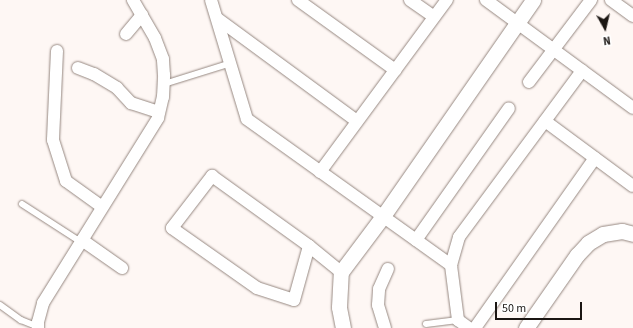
<!DOCTYPE html>
<html>
<head>
<meta charset="utf-8">
<style>
  body { margin:0 }
  #map { position:relative; width:633px; height:328px; overflow:hidden; background:#fef7f4; font-family:"Source Sans 3",sans-serif }
  div>[style] { position:absolute }
  .roads { filter:drop-shadow(0 0 1px #968881) drop-shadow(0 0 1px #968881) }
  .service>* { height:6px; margin:-3px; padding:0 3px; transform-origin:3px; border-radius:3px; background:#fff }
  .minor>* { height:12px; margin:-6px; padding:0 6px; transform-origin:6px; border-radius:6px; background:#fff }
  .tertiary>* { height:15px; margin:-7.5px; padding:0 7.5px; transform-origin:7.5px; border-radius:7.5px; background:#fff }
  span { translate:-50% -50%; white-space:nowrap; text-align:center; line-height:1.15; -webkit-text-stroke:4px #fff; paint-order:stroke }
  .north { position:absolute; left:585px; top:8px; width:40px; height:40px; -webkit-text-stroke:3px #fff; paint-order:stroke; rotate:172deg; font-size:11px; font-weight:700; line-height:16px; text-align:center; color:#1b1613 }
  .north::after { content:''; display:block; margin:auto; width:14px; height:18px; background:#1b1613; clip-path:polygon(50% 0,100% 100%,50% 72%,0 100%) }
  .scale { position:absolute; left:495px; top:302px; width:87px; height:18px; box-sizing:border-box; border:2px solid #1b1613; border-top:0; padding-left:5px; font-size:12px; line-height:14px; white-space:nowrap; color:#1b1613; -webkit-text-stroke:3px #fff; paint-order:stroke }
</style>
</head>
<body>
<div id="map">
  <div class="roads">
    <div class="service">
      <i style="left:164px;top:84px;width:70px;rotate:-17.4deg"></i>
      <i style="left:22px;top:204px;width:70px;rotate:32.8deg"></i>
      <i style="left:0;top:305px;width:26px;rotate:36deg"></i>
      <i style="left:21px;top:320px;width:18px;rotate:22deg"></i>
      <i style="left:426px;top:324px;width:32px;rotate:-7deg"></i>
    </div>
    <div class="minor">
      <i style="left:211px;top:0;width:124px;rotate:73.2deg"></i>
      <i style="left:247px;top:119px;width:251px;rotate:35.6deg"></i>
      <i style="left:298px;top:0;width:120px;rotate:35.8deg"></i>
      <i style="left:410px;top:0;width:29px;rotate:35deg"></i>
      <i style="left:486px;top:0;width:182px;rotate:36.3deg"></i>
      <i style="left:611px;top:0;width:27px;rotate:36deg"></i>
      <i style="left:218px;top:19px;width:172px;rotate:36.3deg"></i>
      <i style="left:126px;top:34px;width:25px;rotate:-50deg"></i>
      <i style="left:57px;top:51px;width:89px;rotate:92.6deg"></i>
      <i style="left:53px;top:140px;width:43px;rotate:72.4deg"></i>
      <i style="left:66px;top:181px;width:44px;rotate:35.8deg"></i>
      <i style="left:78px;top:68px;width:17px;rotate:21deg"></i>
      <i style="left:94px;top:74px;width:27px;rotate:31deg"></i>
      <i style="left:117px;top:88px;width:21px;rotate:47deg"></i>
      <i style="left:131px;top:103px;width:29px;rotate:18deg"></i>
      <i style="left:529px;top:82px;width:103px;rotate:-52.9deg"></i>
      <i style="left:545px;top:121px;width:109px;rotate:36.5deg"></i>
      <i style="left:320px;top:172px;width:214px;rotate:-53.6deg"></i>
      <i style="left:212px;top:176px;width:120px;rotate:35.8deg"></i>
      <i style="left:309px;top:246px;width:56px;rotate:105.5deg"></i>
      <i style="left:294px;top:300px;width:39px;rotate:-162deg"></i>
      <i style="left:257px;top:288px;width:104px;rotate:-144.8deg"></i>
      <i style="left:172px;top:228px;width:66px;rotate:-52.4deg"></i>
      <i style="left:82px;top:240px;width:49px;rotate:35deg"></i>
      <i style="left:416px;top:240px;width:161px;rotate:-54.8deg"></i>
      <i style="left:309px;top:246px;width:41px;rotate:39.1deg"></i>
      <i style="left:38px;top:328px;width:6px;rotate:-90deg"></i>
      <i style="left:38px;top:322px;width:20px;rotate:-75deg"></i>
      <i style="left:43px;top:303px;width:218px;rotate:-58.1deg"></i>
      <i style="left:158px;top:118px;width:22px;rotate:-77deg"></i>
      <i style="left:163px;top:97px;width:22px;rotate:-87deg"></i>
      <i style="left:164px;top:75px;width:16px;rotate:-94deg"></i>
      <i style="left:163px;top:59px;width:22px;rotate:-111deg"></i>
      <i style="left:155px;top:38px;width:44px;rotate:-120.1deg"></i>
      <i style="left:385px;top:328px;width:24px;rotate:-107deg"></i>
      <i style="left:378px;top:305px;width:16px;rotate:-86deg"></i>
      <i style="left:379px;top:289px;width:22px;rotate:-66deg"></i>
      <i style="left:469px;top:328px;width:14px;rotate:-144deg"></i>
      <i style="left:458px;top:320px;width:55px;rotate:-97.3deg"></i>
      <i style="left:451px;top:265px;width:29px;rotate:-74deg"></i>
      <i style="left:459px;top:237px;width:207px;rotate:-53.5deg"></i>
      <i style="left:475px;top:328px;width:208px;rotate:-54.8deg"></i>
    </div>
    <div class="tertiary">
      <i style="left:343px;top:328px;width:21px;rotate:-101deg"></i>
      <i style="left:339px;top:307px;width:35px;rotate:-87deg"></i>
      <i style="left:341px;top:272px;width:70px;rotate:-53.1deg"></i>
      <i style="left:383px;top:216px;width:263px;rotate:-55.2deg"></i>
      <i style="left:526px;top:328px;width:89px;rotate:-55.1deg"></i>
      <i style="left:577px;top:255px;width:16px;rotate:-47deg"></i>
      <i style="left:588px;top:243px;width:17px;rotate:-31deg"></i>
      <i style="left:603px;top:234px;width:19px;rotate:-9deg"></i>
      <i style="left:622px;top:231px;width:11px;rotate:15deg"></i>
    </div>
  </div>
  <div class="north">N</div>
  <div class="scale">50 m</div>
</div>
</body>
</html>
